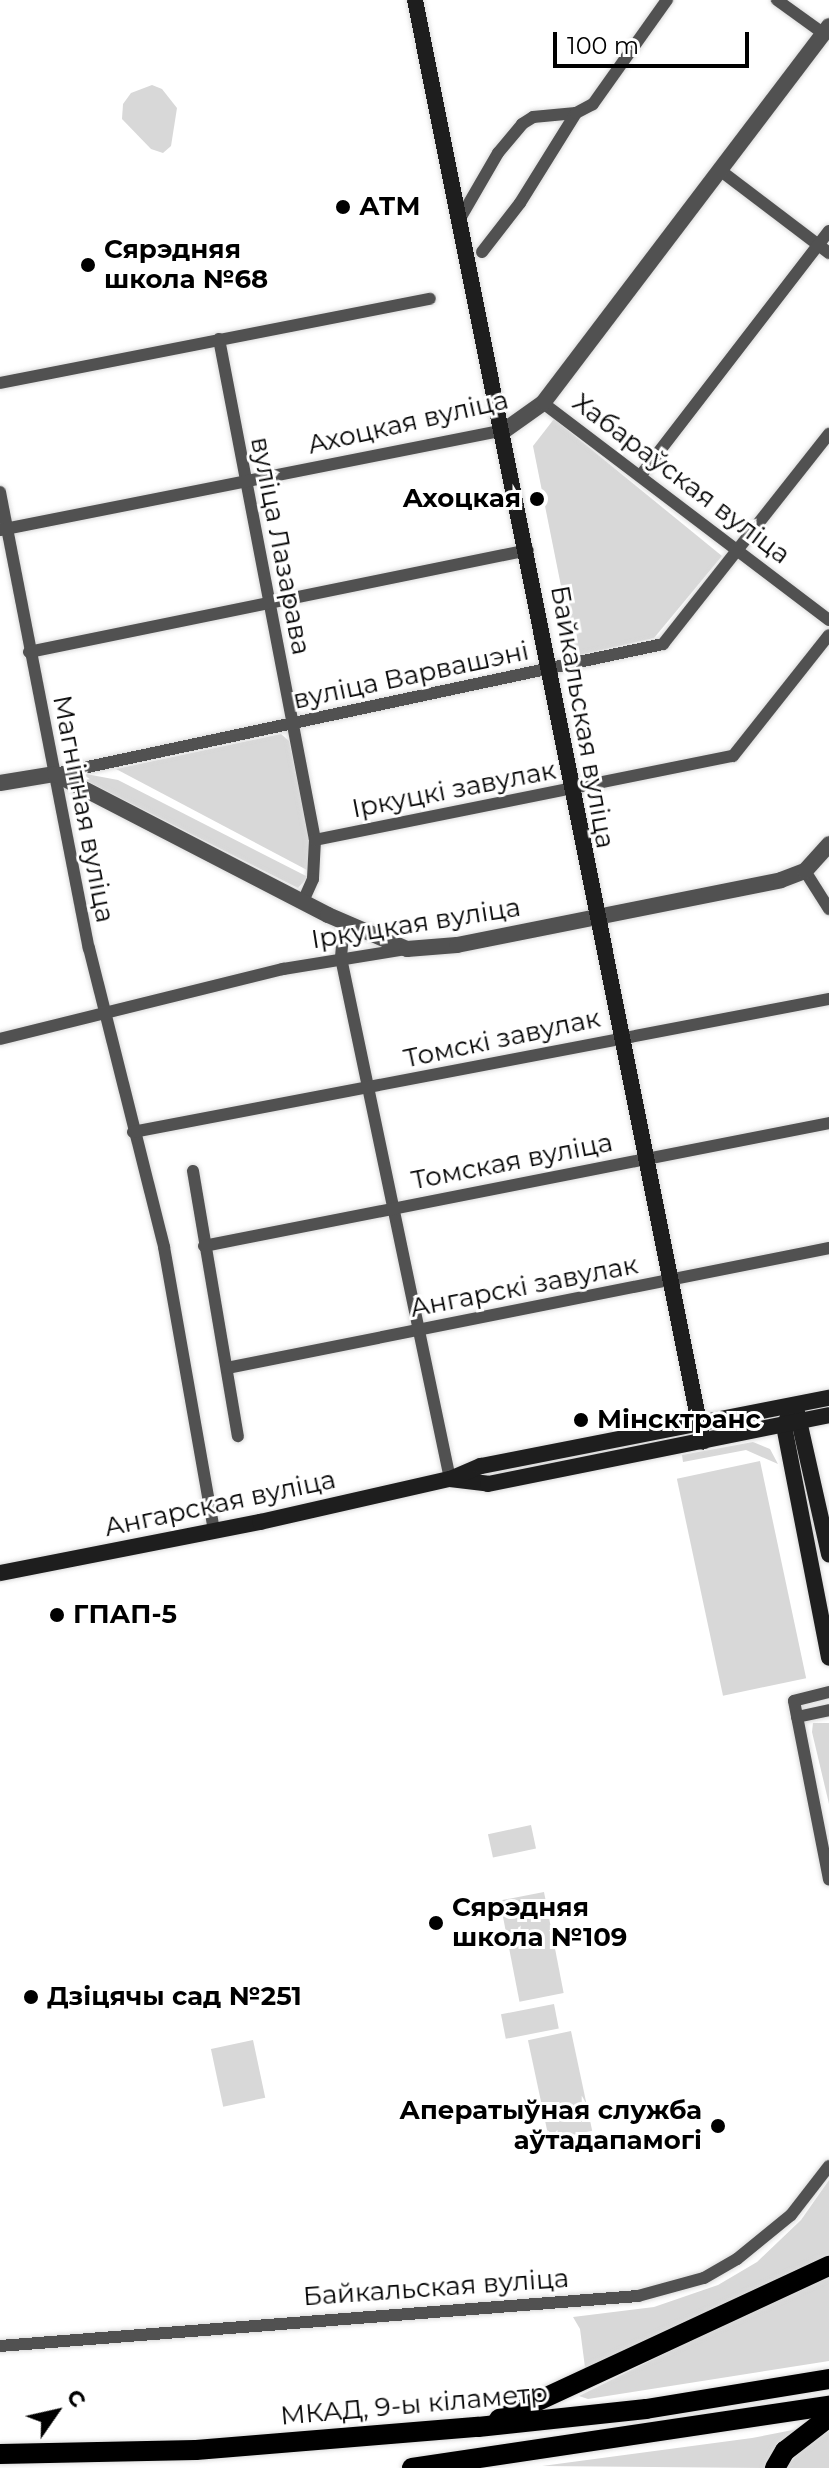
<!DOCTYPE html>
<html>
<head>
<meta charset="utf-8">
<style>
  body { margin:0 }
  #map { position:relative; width:829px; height:2468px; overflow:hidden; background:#fff; font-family:Montserrat,sans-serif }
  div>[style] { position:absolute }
  .green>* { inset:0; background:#d8d8d8; transform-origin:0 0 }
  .roads { filter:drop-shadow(0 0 2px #dbdbdb) drop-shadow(0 0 2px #dbdbdb) }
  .minor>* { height:12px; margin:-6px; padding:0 6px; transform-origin:6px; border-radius:6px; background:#515151 }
  .tertiary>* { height:16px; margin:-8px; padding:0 8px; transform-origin:8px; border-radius:8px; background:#515151 }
  .secondary>* { height:16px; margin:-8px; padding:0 8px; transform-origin:8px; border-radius:8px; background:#1e1e1e }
  .trunk>* { height:20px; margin:-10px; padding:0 10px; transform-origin:10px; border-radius:10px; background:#000 }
  .dots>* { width:22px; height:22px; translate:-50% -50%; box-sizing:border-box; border:4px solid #fff; border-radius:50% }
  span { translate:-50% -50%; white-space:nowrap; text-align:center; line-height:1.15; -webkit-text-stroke:6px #fff; paint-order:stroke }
  .poi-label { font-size:26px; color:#000; font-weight:700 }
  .left { translate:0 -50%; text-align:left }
  .right { translate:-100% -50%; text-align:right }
  .street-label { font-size:26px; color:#000 }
  .north { position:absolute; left:16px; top:2372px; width:80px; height:80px; -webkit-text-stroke:6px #fff; paint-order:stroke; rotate:56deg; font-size:22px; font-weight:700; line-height:32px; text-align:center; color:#000 }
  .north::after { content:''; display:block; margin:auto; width:28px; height:36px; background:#000; clip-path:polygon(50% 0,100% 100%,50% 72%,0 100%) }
  .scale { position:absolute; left:553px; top:32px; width:196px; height:36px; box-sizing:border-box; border:4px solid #000; border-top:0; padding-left:10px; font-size:24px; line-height:28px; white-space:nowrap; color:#000; -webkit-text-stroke:6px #fff; paint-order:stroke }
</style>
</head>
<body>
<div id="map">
  <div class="green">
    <i style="clip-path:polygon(152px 85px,162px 89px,177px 108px,171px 146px,163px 153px,151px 149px,122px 119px,123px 104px,131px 93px)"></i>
    <i style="clip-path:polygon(554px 419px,722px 556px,654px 638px,575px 656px,533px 446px)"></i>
    <i style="clip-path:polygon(281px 734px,289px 741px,310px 841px,307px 870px,116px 769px)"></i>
    <i style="clip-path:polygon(86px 774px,118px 780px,308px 877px,298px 888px,87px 781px)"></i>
    <i style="clip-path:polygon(753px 1442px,770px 1449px,778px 1464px,746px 1450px,683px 1462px,682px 1455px)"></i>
    <i style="left:760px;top:1461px;width:222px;height:85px;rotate:78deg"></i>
    <i style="clip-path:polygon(813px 1723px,829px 1723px,829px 1804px,812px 1732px)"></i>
    <i style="left:531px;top:1825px;width:24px;height:44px;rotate:78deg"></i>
    <i style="left:544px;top:1892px;width:103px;height:45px;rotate:79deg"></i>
    <i style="left:554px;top:2004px;width:25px;height:54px;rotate:79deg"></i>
    <i style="left:571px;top:2031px;width:102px;height:44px;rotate:78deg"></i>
    <i style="left:253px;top:2040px;width:59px;height:43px;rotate:78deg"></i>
    <i style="clip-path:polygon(829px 2180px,829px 2260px,586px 2375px,580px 2329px,573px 2317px,654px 2307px,718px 2285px,757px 2262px,801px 2220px)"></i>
    <i style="clip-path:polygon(829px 2272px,829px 2361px,588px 2399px,579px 2396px)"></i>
    <i style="clip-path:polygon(798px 2429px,767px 2468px,542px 2466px,752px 2438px)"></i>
    <i style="clip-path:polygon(829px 2431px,829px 2468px,785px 2468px,809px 2442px)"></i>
  </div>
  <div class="roads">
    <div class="minor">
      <i style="left:777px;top:0;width:57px;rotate:35.7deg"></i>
      <i style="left:721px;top:171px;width:136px;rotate:37.2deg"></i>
      <i style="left:458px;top:222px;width:80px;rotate:-59.9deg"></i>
      <i style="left:498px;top:153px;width:38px;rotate:-50deg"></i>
      <i style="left:522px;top:124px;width:13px;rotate:-32deg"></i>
      <i style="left:533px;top:117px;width:43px;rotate:-5.3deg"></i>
      <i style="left:482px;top:252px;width:62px;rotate:-52.2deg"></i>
      <i style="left:520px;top:203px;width:106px;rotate:-58.1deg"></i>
      <i style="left:576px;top:113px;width:19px;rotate:-28deg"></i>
      <i style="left:593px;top:104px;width:128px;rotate:-54.6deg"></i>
      <i style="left:219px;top:339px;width:510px;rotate:79.15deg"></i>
      <i style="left:315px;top:840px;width:39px;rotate:93deg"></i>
      <i style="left:313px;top:879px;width:24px;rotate:114deg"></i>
      <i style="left:0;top:383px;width:438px;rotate:-11.1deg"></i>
      <i style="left:543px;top:403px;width:359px;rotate:37.2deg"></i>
      <i style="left:641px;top:475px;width:308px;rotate:-52.4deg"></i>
      <i style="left:0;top:492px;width:465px;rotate:79deg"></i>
      <i style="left:89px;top:948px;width:308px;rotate:75.9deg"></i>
      <i style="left:164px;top:1247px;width:287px;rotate:80deg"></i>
      <i style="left:0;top:530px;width:515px;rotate:-11.2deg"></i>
      <i style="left:29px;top:652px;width:509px;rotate:-11.55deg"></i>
      <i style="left:55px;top:774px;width:622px;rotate:-12.07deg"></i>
      <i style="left:663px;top:644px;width:268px;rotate:-51.7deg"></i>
      <i style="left:315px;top:840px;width:426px;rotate:-11.4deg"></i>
      <i style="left:733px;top:756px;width:154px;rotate:-51.6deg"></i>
      <i style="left:805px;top:871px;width:45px;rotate:57.7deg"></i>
      <i style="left:344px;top:923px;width:35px;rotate:95deg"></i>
      <i style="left:341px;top:958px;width:532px;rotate:78.18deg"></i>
      <i style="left:0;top:1039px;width:292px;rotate:-13.9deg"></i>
      <i style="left:283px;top:969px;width:126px;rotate:-9.2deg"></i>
      <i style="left:133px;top:1132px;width:709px;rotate:-10.82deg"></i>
      <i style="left:193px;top:1171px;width:269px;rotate:80.4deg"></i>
      <i style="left:204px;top:1246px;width:637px;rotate:-11.13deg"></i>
      <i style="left:227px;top:1368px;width:614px;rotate:-11.27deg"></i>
      <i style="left:829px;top:1692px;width:36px;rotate:166deg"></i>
      <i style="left:794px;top:1701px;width:182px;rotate:78.9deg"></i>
      <i style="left:797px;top:1717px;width:33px;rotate:-12deg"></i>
      <i style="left:0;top:2346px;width:640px;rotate:-4.48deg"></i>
      <i style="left:638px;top:2296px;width:68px;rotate:-15.3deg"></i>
      <i style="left:704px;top:2278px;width:38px;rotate:-30deg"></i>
      <i style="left:737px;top:2259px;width:70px;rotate:-39.2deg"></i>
      <i style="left:791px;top:2215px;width:62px;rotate:-52.2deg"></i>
    </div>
    <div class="tertiary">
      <i style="left:505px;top:430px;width:47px;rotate:-35.4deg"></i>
      <i style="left:543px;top:403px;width:473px;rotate:-52.8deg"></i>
      <i style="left:0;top:783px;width:56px;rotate:-9.3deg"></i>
      <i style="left:55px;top:774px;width:307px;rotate:27.3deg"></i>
      <i style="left:328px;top:915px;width:86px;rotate:23.3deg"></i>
      <i style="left:407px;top:949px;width:50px;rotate:-4.6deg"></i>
      <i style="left:457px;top:945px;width:330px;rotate:-11.3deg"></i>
      <i style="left:781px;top:880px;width:26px;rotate:-21deg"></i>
      <i style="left:805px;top:871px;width:36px;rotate:-48deg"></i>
    </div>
    <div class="secondary">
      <i style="left:415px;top:0;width:1470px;rotate:78.71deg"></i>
      <i style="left:797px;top:1412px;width:146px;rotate:77.3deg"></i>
      <i style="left:788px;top:1417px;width:10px;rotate:114deg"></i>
      <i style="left:784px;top:1426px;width:236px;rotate:79deg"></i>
      <i style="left:450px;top:1479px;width:38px;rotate:7deg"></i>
      <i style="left:488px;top:1484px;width:348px;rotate:-11.4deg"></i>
      <i style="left:0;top:1573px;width:265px;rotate:-11.1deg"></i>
      <i style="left:260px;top:1522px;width:195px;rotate:-12.8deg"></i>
      <i style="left:450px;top:1479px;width:34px;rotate:-23deg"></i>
      <i style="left:481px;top:1466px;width:355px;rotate:-11.1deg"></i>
    </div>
    <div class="trunk">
      <i style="left:499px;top:2419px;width:364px;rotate:-24.9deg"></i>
      <i style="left:0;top:2454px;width:196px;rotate:-1.2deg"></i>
      <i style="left:196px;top:2450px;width:283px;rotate:-4.7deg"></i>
      <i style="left:478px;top:2427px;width:169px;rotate:-6.1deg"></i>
      <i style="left:646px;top:2409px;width:185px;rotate:-9.3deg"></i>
      <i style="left:412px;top:2468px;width:422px;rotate:-8.5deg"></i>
      <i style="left:775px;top:2468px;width:20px;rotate:-60deg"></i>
      <i style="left:785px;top:2451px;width:56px;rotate:-37.7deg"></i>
    </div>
  </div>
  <div class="dots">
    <i style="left:343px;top:207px;background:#000"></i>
    <i style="left:88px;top:265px;background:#000"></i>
    <i style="left:537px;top:499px;background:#000"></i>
    <i style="left:581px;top:1420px;background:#000"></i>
    <i style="left:57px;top:1615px;background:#000"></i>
    <i style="left:436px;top:1923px;background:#000"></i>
    <i style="left:31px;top:1997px;background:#000"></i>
    <i style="left:718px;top:2126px;background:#000"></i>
  </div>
  <div class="poi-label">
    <span class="left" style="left:359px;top:207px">АТМ</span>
    <span class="left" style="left:104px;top:265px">Сярэдняя<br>школа №68</span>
    <span class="right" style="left:521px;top:499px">Ахоцкая</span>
    <span class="left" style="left:597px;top:1420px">Мінсктранс</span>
    <span class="left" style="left:73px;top:1615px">ГПАП-5</span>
    <span class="left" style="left:452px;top:1923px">Сярэдняя<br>школа №109</span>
    <span class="left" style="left:47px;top:1997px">Дзіцячы сад №251</span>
    <span class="right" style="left:702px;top:2126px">Аператыўная служба<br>аўтадапамогі</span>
  </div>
  <div class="street-label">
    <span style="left:408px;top:423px;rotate:-13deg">Ахоцкая вуліца</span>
    <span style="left:681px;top:479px;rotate:37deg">Хабараўская вуліца</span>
    <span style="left:280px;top:546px;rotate:79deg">вуліца Лазарава</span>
    <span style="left:411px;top:676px;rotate:-12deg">вуліца Варвашэні</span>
    <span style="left:582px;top:717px;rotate:80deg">Байкальская вуліца</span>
    <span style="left:454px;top:790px;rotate:-11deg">Іркуцкі завулак</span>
    <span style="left:83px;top:809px;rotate:79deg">Магнітная вуліца</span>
    <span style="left:416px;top:924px;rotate:-9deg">Іркуцкая вуліца</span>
    <span style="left:502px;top:1039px;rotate:-12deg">Томскі завулак</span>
    <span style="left:512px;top:1162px;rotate:-11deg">Томская вуліца</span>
    <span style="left:524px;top:1287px;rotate:-11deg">Ангарскі завулак</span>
    <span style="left:220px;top:1504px;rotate:-12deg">Ангарская вуліца</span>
    <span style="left:436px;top:2288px;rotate:-4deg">Байкальская вуліца</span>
    <span style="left:414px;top:2405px;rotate:-5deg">МКАД, 9-ы кіламетр</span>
  </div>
  <div class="north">С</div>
  <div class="scale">100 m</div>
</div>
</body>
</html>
